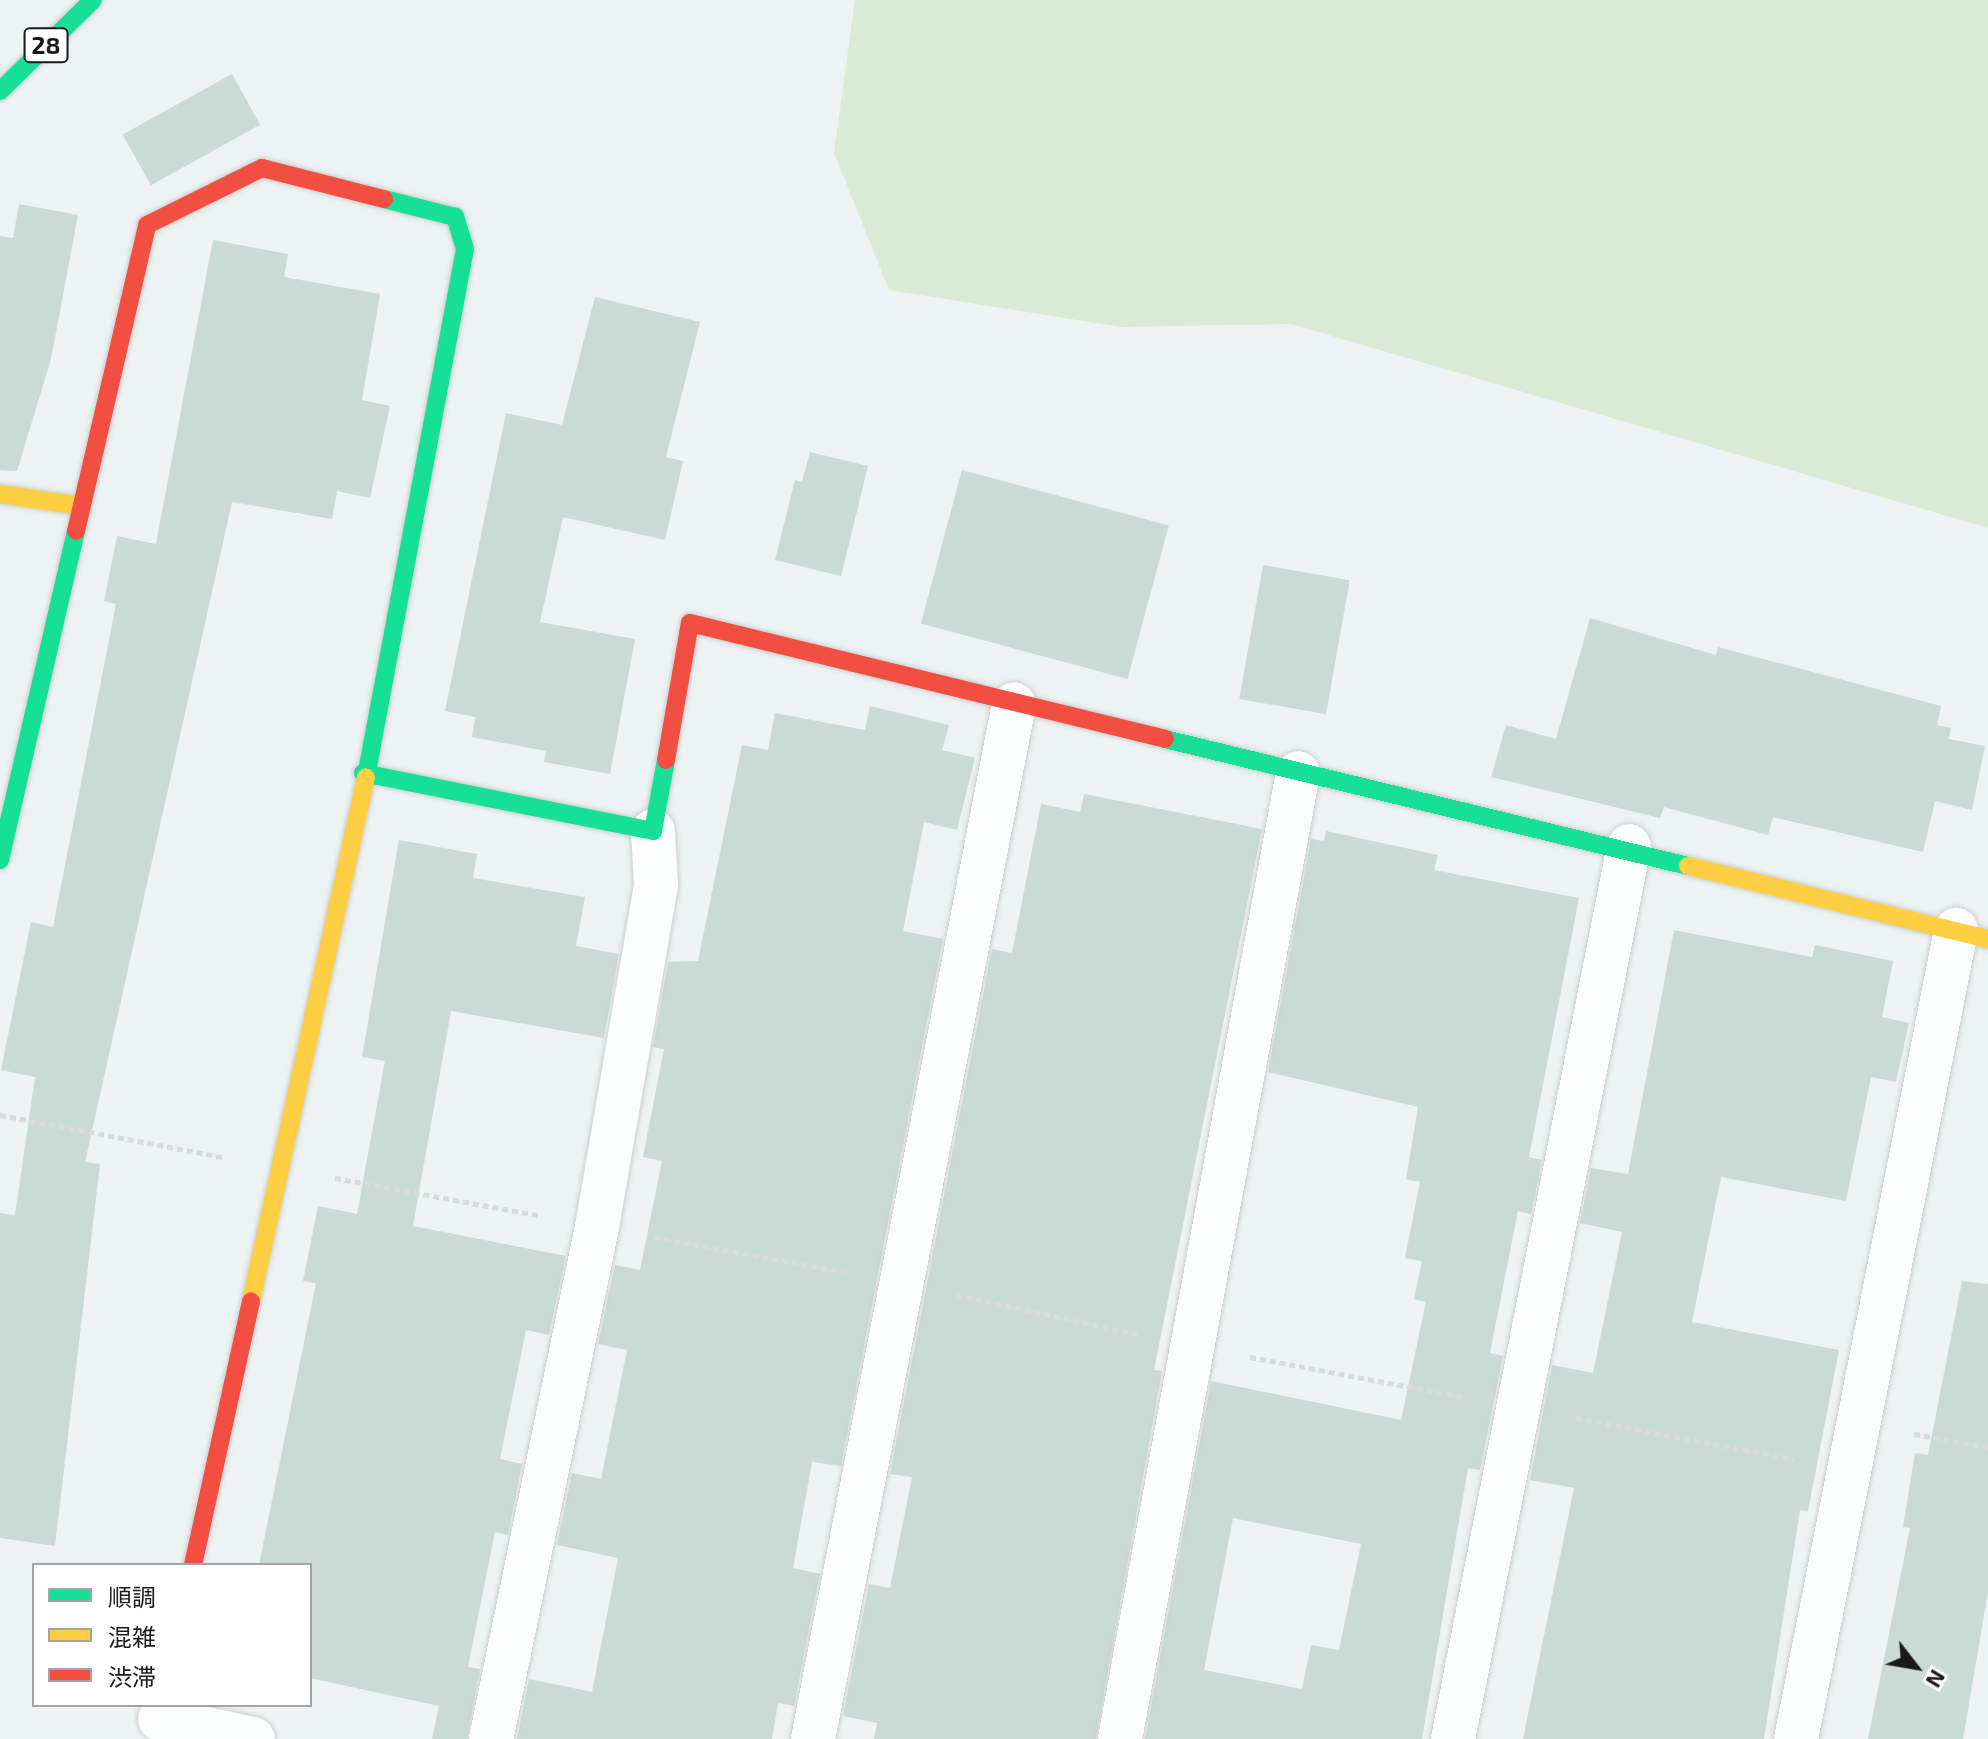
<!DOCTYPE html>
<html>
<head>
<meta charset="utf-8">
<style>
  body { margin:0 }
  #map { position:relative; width:1988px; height:1739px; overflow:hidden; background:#edf2f2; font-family:"Exo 2","Noto Sans JP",sans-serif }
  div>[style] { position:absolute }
  .green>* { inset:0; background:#d9ebd4 }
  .building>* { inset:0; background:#cadad4; transform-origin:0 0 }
  .path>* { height:5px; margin-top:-2.5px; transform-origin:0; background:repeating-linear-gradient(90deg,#d9dada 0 6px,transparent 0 10px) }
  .roads { filter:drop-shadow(0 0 2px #cbcfce) drop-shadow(0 0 2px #cbcfce) }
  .street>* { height:44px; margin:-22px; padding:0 22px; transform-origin:22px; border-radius:22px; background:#fcfdfd }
  .fast>* { height:18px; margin:-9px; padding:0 9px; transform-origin:9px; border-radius:9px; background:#16e098 }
  .slow>* { height:18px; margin:-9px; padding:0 9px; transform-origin:9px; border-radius:9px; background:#ffcf43 }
  .jam>* { height:18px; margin:-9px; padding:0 9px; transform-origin:9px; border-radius:9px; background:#f24e42 }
  span { translate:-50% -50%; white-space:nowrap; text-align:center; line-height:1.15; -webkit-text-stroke:6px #fff; paint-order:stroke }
  .shield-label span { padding:2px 6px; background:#fff; border:2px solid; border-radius:6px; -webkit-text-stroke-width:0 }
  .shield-label { font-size:24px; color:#191b1b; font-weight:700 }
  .legend { position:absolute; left:32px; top:1563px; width:280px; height:144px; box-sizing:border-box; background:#fff; border:2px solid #a3a4a4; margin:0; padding:10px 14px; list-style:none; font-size:24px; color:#191b1b }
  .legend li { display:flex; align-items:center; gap:16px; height:40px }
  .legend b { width:40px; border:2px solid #a3a4a4 }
  .north { position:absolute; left:1876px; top:1627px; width:80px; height:80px; -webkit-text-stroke:6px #fff; paint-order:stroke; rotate:121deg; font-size:22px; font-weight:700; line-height:32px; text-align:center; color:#191b1b }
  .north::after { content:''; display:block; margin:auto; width:28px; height:36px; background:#191b1b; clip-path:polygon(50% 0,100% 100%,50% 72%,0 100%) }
</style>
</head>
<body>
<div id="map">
  <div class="green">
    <i style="clip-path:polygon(855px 0,1988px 0,1988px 528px,1291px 324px,1121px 327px,889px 290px,834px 153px)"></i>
  </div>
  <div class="building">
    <i style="left:232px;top:74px;width:58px;height:125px;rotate:61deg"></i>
    <i style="clip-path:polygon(19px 204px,78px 215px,51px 359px,17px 471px,0 470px,0 236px,13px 238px)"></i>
    <i style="clip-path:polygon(213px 240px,288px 254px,284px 277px,380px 294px,362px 400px,390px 406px,370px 498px,337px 491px,332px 519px,232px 502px,85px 1162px,100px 1164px,55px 1546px,0 1538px,0 1213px,15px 1215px,35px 1077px,1px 1070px,31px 922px,53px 927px,116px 604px,104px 601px,117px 536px,156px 544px)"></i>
    <i style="clip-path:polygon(595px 297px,700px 322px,666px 457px,683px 461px,665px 540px,563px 517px,540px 622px,635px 639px,610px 774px,544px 762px,546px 751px,472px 737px,475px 717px,445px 711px,506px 413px,562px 425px)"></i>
    <i style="clip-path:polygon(810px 452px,868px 466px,841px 576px,775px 560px,795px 480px,802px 482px)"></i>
    <i style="left:962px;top:470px;width:214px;height:159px;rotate:15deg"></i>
    <i style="left:1263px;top:565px;width:88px;height:136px;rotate:10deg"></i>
    <i style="clip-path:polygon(1590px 618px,1716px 655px,1718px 647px,1941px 706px,1937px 725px,1951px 728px,1949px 739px,1985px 746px,1972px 810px,1935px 801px,1923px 852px,1773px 817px,1768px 835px,1664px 807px,1660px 818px,1491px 777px,1506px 725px,1556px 739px)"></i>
    <i style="clip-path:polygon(870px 706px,949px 725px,942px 750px,975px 758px,957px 830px,924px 822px,903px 931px,943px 939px,841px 1466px,812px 1462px,793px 1568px,820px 1574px,794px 1706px,778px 1703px,772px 1739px,517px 1739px,529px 1679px,592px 1692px,618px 1558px,557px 1545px,572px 1473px,601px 1479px,627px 1350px,598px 1344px,615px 1265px,640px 1270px,662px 1161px,643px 1157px,664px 1049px,653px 1047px,668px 962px,698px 961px,742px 745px,768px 750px,775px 713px,865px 730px)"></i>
    <i style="clip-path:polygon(1084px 794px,1262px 829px,1154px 1370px,1162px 1371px,1096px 1739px,874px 1739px,877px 1723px,843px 1716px,869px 1584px,890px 1588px,912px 1477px,890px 1474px,992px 949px,1012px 953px,1041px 804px,1080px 812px)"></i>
    <i style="clip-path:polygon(evenodd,1326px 831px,1438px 855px,1434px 870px,1579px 898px,1529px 1157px,1542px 1160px,1531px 1214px,1518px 1211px,1490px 1353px,1503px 1356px,1480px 1470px,1468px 1468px,1422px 1739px,1145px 1739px,1211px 1381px,1401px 1420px,1426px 1302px,1414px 1299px,1422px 1261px,1405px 1258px,1420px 1182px,1406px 1179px,1418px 1107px,1268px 1072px,1311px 839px,1324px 841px,1326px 831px,1233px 1518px,1361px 1544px,1339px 1650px,1311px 1645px,1302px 1689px,1204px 1670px,1233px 1518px)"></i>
    <i style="clip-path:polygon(399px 840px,477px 854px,473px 878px,585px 897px,576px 946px,619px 954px,604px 1038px,451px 1011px,413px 1226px,566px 1256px,549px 1335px,526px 1330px,500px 1459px,522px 1464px,508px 1535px,495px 1532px,468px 1667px,480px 1669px,467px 1739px,432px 1739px,439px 1706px,310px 1678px,310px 1565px,259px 1565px,316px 1283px,303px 1281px,318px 1206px,357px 1214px,385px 1061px,362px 1057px)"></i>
    <i style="clip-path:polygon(1674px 930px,1812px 957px,1815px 945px,1893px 961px,1882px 1017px,1909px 1023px,1896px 1082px,1871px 1077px,1846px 1201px,1721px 1177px,1692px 1322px,1839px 1350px,1808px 1511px,1800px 1510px,1764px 1739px,1523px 1739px,1574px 1488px,1530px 1480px,1552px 1365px,1593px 1373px,1622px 1232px,1580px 1223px,1591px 1168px,1628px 1174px)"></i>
    <i style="clip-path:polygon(1962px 1281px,1988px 1284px,1988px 1591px,1963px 1739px,1868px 1739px,1910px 1528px,1903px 1527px,1915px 1453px,1928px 1455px)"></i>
  </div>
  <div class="path">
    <i style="left:0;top:1115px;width:227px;rotate:10.7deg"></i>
    <i style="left:335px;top:1178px;width:210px;rotate:10.4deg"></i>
    <i style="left:654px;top:1237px;width:193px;rotate:10.4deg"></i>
    <i style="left:956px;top:1295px;width:186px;rotate:12.1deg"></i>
    <i style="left:1250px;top:1357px;width:218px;rotate:10.6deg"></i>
    <i style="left:1576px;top:1418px;width:222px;rotate:10.7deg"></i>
    <i style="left:1914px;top:1434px;width:75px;rotate:10deg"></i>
  </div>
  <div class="roads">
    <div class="street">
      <i style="left:160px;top:1719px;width:95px;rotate:12.1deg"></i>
      <i style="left:491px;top:1739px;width:523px;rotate:-78.3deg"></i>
      <i style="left:597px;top:1227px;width:347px;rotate:-80.2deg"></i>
      <i style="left:656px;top:885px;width:54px;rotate:-93.2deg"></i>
      <i style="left:813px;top:1739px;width:1054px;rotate:-79.01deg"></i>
      <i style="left:1120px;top:1739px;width:982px;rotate:-79.56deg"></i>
      <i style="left:1453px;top:1739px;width:910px;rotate:-78.85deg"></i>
      <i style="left:1796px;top:1739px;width:825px;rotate:-78.81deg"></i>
    </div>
    <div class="fast">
      <i style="left:0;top:91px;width:130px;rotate:-44.4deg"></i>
      <i style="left:1165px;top:739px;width:538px;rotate:13.65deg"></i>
      <i style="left:363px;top:773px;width:296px;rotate:11.3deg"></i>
      <i style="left:653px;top:831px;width:72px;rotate:-79.6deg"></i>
      <i style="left:366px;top:777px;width:537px;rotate:-79.38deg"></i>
      <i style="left:465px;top:249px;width:34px;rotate:-107deg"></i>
      <i style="left:455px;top:217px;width:73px;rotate:-165.8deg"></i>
      <i style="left:0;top:860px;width:338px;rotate:-77deg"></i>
    </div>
    <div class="slow">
      <i style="left:0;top:494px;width:83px;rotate:8.3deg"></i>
      <i style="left:1688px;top:866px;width:309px;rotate:13.7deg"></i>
      <i style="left:251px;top:1301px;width:536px;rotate:-77.62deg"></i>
    </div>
    <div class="jam">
      <i style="left:76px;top:531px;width:314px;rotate:-76.9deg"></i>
      <i style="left:147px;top:225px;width:128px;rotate:-26.4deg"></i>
      <i style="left:262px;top:168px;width:126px;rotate:14.3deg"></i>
      <i style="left:666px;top:760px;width:139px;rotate:-80.1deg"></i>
      <i style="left:690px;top:623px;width:489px;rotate:13.7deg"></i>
      <i style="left:193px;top:1565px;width:270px;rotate:-77.6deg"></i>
    </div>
  </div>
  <div class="shield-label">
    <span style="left:46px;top:45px">28</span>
  </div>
  <ul class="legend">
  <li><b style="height:10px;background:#16e098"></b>順調</li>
  <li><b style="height:10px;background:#ffcf43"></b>混雑</li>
  <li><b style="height:10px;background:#f24e42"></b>渋滞</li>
  </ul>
  <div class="north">N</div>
</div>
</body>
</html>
